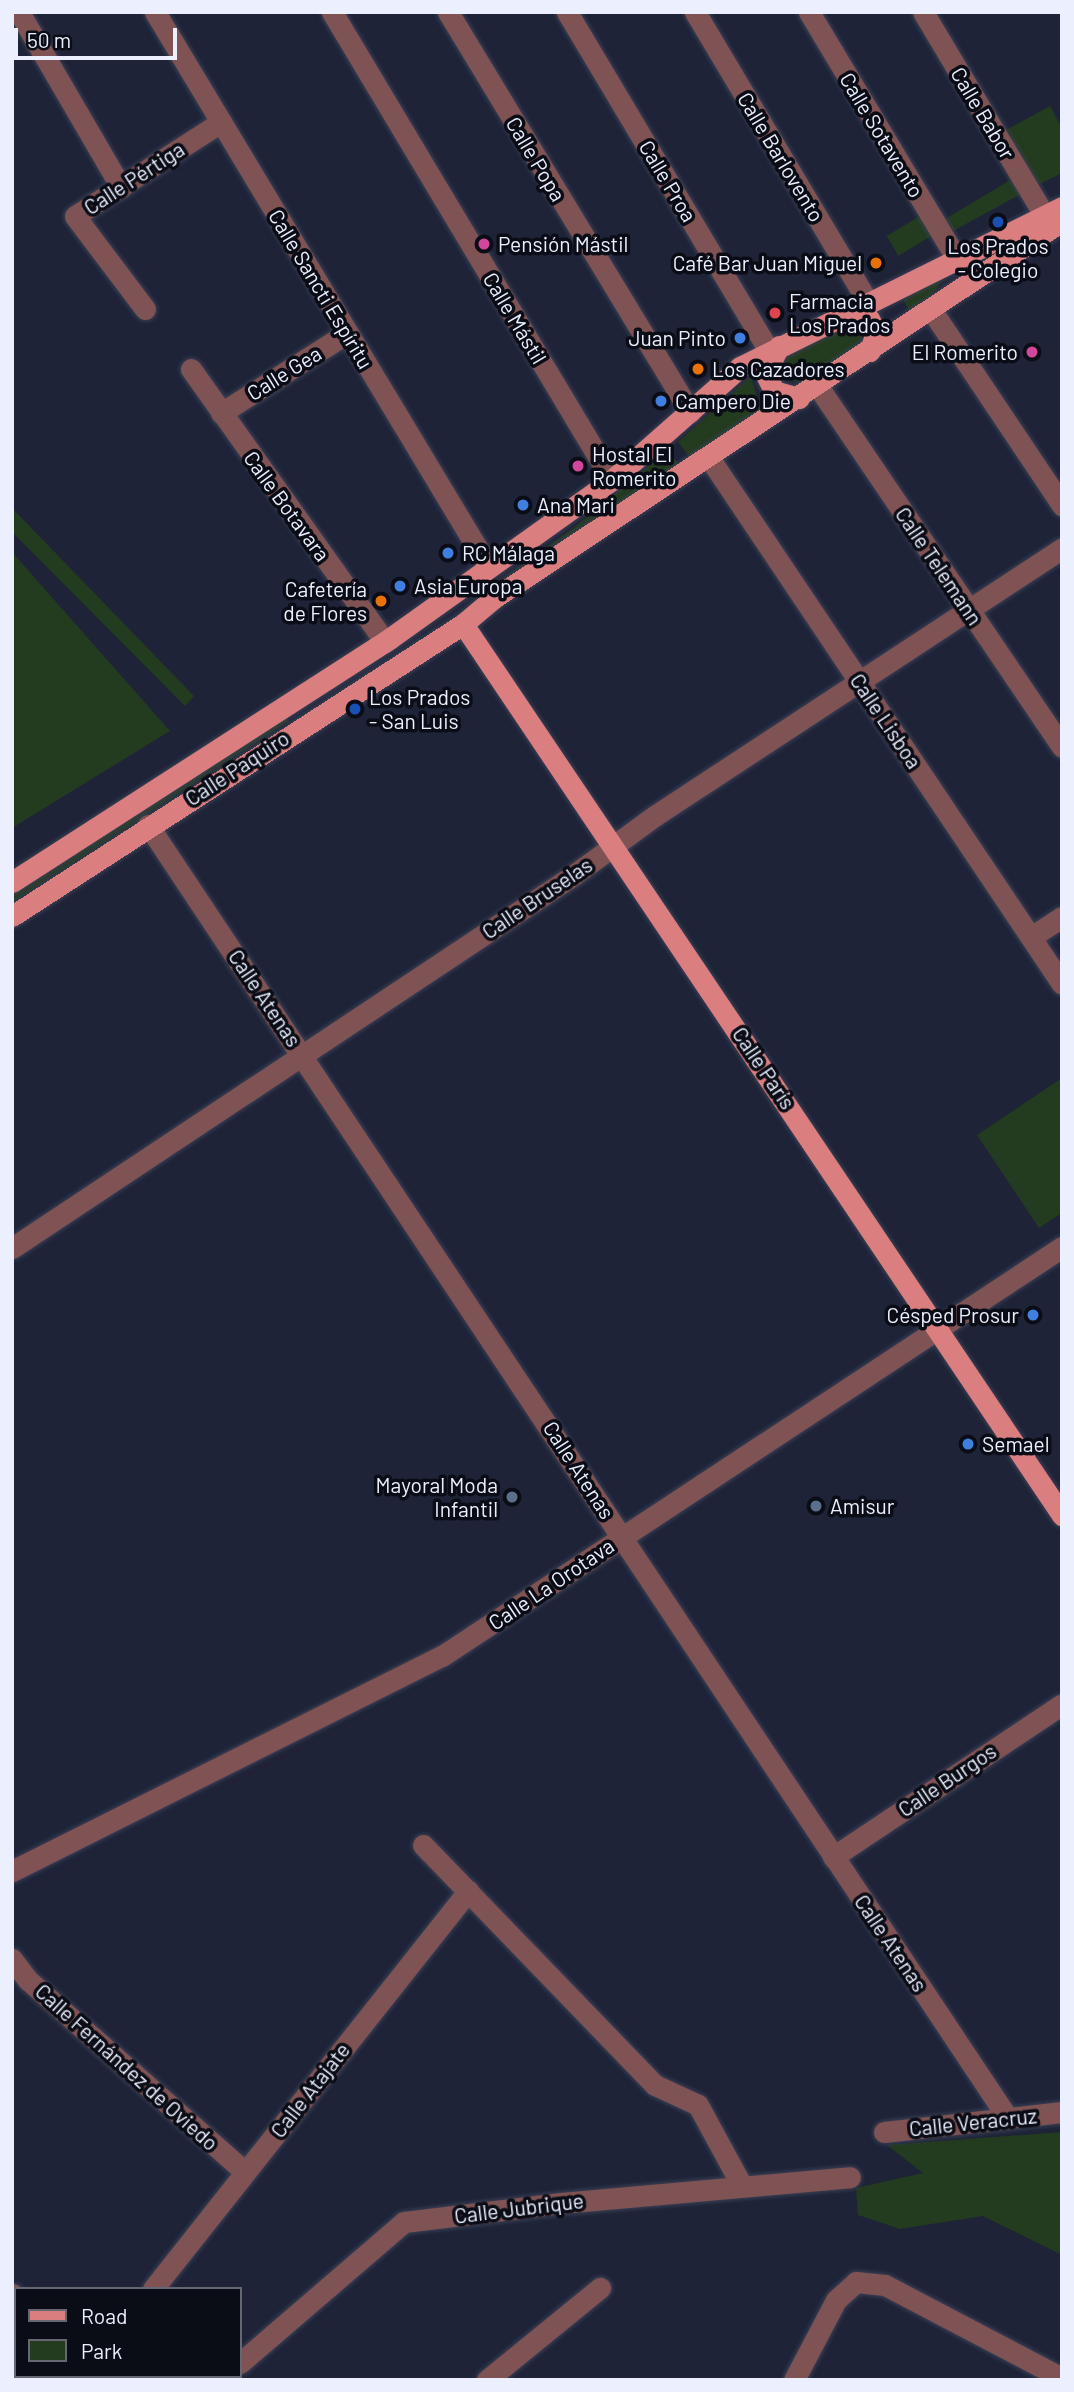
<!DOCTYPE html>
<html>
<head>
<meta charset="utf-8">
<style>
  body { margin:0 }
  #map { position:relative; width:1074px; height:2392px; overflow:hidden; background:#1e2338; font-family:Barlow,sans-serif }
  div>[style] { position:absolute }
  .green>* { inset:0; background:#233b1e; transform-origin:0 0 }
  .roads { filter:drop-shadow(0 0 2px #3b4054) drop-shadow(0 0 2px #3b4054) }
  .minor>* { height:21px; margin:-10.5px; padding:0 10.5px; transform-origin:10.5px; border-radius:10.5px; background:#7f5253 }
  .major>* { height:21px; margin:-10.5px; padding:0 10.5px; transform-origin:10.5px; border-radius:10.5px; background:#da7e80 }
  .dots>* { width:19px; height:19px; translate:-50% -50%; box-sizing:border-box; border:4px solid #0b0d16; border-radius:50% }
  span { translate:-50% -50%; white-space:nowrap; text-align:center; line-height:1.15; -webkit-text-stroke:7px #0b0d16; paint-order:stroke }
  .street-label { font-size:21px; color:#ebeffe }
  .poi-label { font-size:21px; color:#ebeffe }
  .left { translate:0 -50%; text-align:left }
  .right { translate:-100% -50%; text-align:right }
  .frame { position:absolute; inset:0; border:14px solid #ebeffe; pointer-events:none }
  .legend { position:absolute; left:14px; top:2287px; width:228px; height:91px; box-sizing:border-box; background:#0b0d16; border:2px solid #656773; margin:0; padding:9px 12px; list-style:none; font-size:21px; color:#ebeffe }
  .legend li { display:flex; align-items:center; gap:14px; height:35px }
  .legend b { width:35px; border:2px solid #656773 }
  .scale { position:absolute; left:14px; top:28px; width:163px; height:32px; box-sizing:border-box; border:4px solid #ebeffe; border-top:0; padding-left:9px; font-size:21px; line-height:24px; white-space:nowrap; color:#ebeffe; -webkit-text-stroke:5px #0b0d16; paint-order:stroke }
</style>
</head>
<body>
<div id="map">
  <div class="green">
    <i style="clip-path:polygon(1050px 106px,1062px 128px,1062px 173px,1038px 185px,1006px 130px)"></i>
    <i style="clip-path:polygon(1012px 179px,1021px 194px,953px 231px,945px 219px)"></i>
    <i style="left:920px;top:216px;width:23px;height:39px;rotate:59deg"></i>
    <i style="clip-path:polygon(944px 277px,934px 293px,909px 310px,902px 298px)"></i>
    <i style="clip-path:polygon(851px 323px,863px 328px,862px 344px,801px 383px,786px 379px,780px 366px,784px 353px)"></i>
    <i style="clip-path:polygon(751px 376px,757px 397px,767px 405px,690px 457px,678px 442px)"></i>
    <i style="clip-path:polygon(668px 450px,679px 465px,491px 586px,572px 529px)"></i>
    <i style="clip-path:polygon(12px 508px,194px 696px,185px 706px,12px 532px)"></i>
    <i style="clip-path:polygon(12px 552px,170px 731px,12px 828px)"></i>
    <i style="clip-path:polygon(285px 716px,289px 721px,12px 903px,12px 890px)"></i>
    <i style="clip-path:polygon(1062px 1078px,1062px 1213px,1039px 1228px,977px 1135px)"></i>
    <i style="clip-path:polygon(1062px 2132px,1062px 2255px,983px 2216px,900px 2229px,858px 2215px,856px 2188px,923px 2173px,887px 2145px)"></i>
  </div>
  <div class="roads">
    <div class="minor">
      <i style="left:19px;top:12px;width:203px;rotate:59.8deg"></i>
      <i style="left:155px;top:12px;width:646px;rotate:58.99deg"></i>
      <i style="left:332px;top:12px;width:545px;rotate:59.11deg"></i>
      <i style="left:448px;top:12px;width:468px;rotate:58.8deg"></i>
      <i style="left:567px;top:12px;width:395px;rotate:59.2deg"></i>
      <i style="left:695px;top:12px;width:336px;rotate:59.2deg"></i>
      <i style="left:809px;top:12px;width:287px;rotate:59.1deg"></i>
      <i style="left:923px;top:12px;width:236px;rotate:59.2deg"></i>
      <i style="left:145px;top:309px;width:116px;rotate:-127deg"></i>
      <i style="left:75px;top:216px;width:174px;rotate:-32.8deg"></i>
      <i style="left:932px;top:311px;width:234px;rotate:56.2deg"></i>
      <i style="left:191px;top:369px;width:335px;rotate:54.6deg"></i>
      <i style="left:817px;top:385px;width:437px;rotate:55.9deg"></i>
      <i style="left:221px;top:413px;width:149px;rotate:-32.4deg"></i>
      <i style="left:710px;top:459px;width:632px;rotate:56.16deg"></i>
      <i style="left:148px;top:825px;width:1551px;rotate:56.38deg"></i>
      <i style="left:1031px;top:937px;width:37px;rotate:-33deg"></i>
      <i style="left:12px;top:1248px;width:676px;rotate:-33.6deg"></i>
      <i style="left:575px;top:874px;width:100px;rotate:-36.1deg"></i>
      <i style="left:656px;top:815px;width:486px;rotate:-33.3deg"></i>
      <i style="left:423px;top:1845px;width:334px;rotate:46deg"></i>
      <i style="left:655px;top:2085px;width:47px;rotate:24.9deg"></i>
      <i style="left:698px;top:2105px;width:92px;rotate:61.5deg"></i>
      <i style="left:833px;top:1857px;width:275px;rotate:-33.7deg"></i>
      <i style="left:12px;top:1871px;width:481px;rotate:-26.6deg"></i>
      <i style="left:442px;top:1656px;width:743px;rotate:-33.41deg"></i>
      <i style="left:12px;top:1959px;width:26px;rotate:53deg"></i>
      <i style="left:28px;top:1980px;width:290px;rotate:41.5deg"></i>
      <i style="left:884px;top:2132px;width:179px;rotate:-6.4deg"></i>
      <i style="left:153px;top:2289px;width:508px;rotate:-51.64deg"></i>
      <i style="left:12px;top:2294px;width:5px;rotate:37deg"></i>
      <i style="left:240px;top:2363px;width:216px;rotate:-40.7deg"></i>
      <i style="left:404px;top:2222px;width:158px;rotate:-6.9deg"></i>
      <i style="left:561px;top:2203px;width:290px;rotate:-5.1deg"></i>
      <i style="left:107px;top:2376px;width:6px;rotate:45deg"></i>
      <i style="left:221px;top:2380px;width:6px;rotate:-45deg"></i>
      <i style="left:487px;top:2380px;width:146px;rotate:-39.2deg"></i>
      <i style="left:794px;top:2380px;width:90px;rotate:-62.3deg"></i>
      <i style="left:836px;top:2300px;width:27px;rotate:-42deg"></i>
      <i style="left:856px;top:2282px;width:29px;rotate:6deg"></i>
      <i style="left:885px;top:2285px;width:200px;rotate:27.7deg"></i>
    </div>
    <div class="major">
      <i style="left:845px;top:312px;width:25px;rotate:16deg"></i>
      <i style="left:869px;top:319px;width:15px;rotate:62deg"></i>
      <i style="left:876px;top:332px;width:20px;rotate:108deg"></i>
      <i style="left:779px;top:346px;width:30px;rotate:117deg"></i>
      <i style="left:765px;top:373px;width:20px;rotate:63deg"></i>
      <i style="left:774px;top:391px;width:26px;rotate:16deg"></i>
      <i style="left:463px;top:624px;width:1074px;rotate:56.09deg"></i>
      <i style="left:12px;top:882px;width:449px;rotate:-32.8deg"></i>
      <i style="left:389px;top:639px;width:274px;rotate:-35.5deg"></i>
      <i style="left:612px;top:480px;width:171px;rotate:-41.4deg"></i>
      <i style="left:740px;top:367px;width:360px;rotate:-26.4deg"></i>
      <i style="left:12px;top:916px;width:537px;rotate:-32.92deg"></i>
      <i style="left:463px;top:624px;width:40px;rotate:-40deg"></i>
      <i style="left:494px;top:598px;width:682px;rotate:-33.57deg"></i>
    </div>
  </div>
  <div class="dots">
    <i style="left:998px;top:222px;background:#1a4fb4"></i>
    <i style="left:484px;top:244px;background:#d1479c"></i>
    <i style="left:876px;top:263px;background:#e8710a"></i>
    <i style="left:775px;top:313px;background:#e0444e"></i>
    <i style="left:740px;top:338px;background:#3f7fe0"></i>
    <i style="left:1032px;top:352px;background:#d1479c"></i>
    <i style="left:698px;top:369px;background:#e8710a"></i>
    <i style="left:661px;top:401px;background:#3f7fe0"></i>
    <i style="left:578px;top:466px;background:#d1479c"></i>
    <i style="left:523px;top:505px;background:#3f7fe0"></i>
    <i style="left:448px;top:553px;background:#3f7fe0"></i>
    <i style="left:400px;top:586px;background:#3f7fe0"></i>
    <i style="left:381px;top:601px;background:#e8710a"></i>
    <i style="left:355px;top:709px;background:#1a4fb4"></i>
    <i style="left:1033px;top:1315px;background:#3f7fe0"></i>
    <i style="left:968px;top:1444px;background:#3f7fe0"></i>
    <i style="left:512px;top:1497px;background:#5c6f8a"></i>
    <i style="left:816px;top:1506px;background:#5c6f8a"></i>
  </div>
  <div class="street-label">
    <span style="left:983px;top:113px;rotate:59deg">Calle Babor</span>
    <span style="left:882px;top:135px;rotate:59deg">Calle Sotavento</span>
    <span style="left:781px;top:157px;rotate:59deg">Calle Barlovento</span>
    <span style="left:536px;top:159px;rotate:59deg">Calle Popa</span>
    <span style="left:134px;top:178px;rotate:-33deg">Calle Pértiga</span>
    <span style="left:668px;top:181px;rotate:59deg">Calle Proa</span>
    <span style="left:321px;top:289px;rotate:59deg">Calle Sancti Espíritu</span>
    <span style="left:515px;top:318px;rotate:59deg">Calle Mástil</span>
    <span style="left:284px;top:373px;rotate:-32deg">Calle Gea</span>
    <span style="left:287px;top:506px;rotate:54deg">Calle Botavara</span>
    <span style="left:939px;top:566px;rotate:56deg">Calle Telemann</span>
    <span style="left:886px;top:721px;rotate:56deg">Calle Lisboa</span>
    <span style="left:237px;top:768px;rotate:-33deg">Calle Paquiro</span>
    <span style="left:537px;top:898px;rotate:-34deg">Calle Bruselas</span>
    <span style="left:265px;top:998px;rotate:56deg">Calle Atenas</span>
    <span style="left:764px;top:1068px;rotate:56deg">Calle París</span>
    <span style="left:579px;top:1470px;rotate:57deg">Calle Atenas</span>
    <span style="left:551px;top:1584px;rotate:-34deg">Calle La Orotava</span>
    <span style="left:947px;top:1780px;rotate:-34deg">Calle Burgos</span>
    <span style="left:891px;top:1943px;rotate:56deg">Calle Atenas</span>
    <span style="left:127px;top:2067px;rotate:42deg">Calle Fernández de Oviedo</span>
    <span style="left:310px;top:2090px;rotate:-52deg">Calle Atajate</span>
    <span style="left:973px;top:2122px;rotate:-6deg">Calle Veracruz</span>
    <span style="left:519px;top:2208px;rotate:-7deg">Calle Jubrique</span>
  </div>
  <div class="poi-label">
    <span class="left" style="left:498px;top:244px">Pensión Mástil</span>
    <span style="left:998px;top:258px">Los Prados<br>- Colegio</span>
    <span class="right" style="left:862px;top:263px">Café Bar Juan Miguel</span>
    <span class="left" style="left:789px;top:313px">Farmacia<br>Los Prados</span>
    <span class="right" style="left:726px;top:338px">Juan Pinto</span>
    <span class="right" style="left:1018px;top:352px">El Romerito</span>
    <span class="left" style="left:712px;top:369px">Los Cazadores</span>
    <span class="left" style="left:675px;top:401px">Campero Die</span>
    <span class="left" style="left:592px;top:466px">Hostal El<br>Romerito</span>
    <span class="left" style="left:537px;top:505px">Ana Mari</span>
    <span class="left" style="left:462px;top:553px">RC Málaga</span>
    <span class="left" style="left:414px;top:586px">Asia Europa</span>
    <span class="right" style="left:367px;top:601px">Cafetería<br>de Flores</span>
    <span class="left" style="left:369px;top:709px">Los Prados<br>- San Luis</span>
    <span class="right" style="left:1019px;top:1315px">Césped Prosur</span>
    <span class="left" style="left:982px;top:1444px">Semael</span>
    <span class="right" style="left:498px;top:1497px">Mayoral Moda<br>Infantil</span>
    <span class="left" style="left:830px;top:1506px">Amisur</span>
  </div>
  <div class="frame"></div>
  <ul class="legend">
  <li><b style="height:9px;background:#da7e80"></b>Road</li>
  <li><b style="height:19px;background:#233b1e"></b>Park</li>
  </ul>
  <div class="scale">50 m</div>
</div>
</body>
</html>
